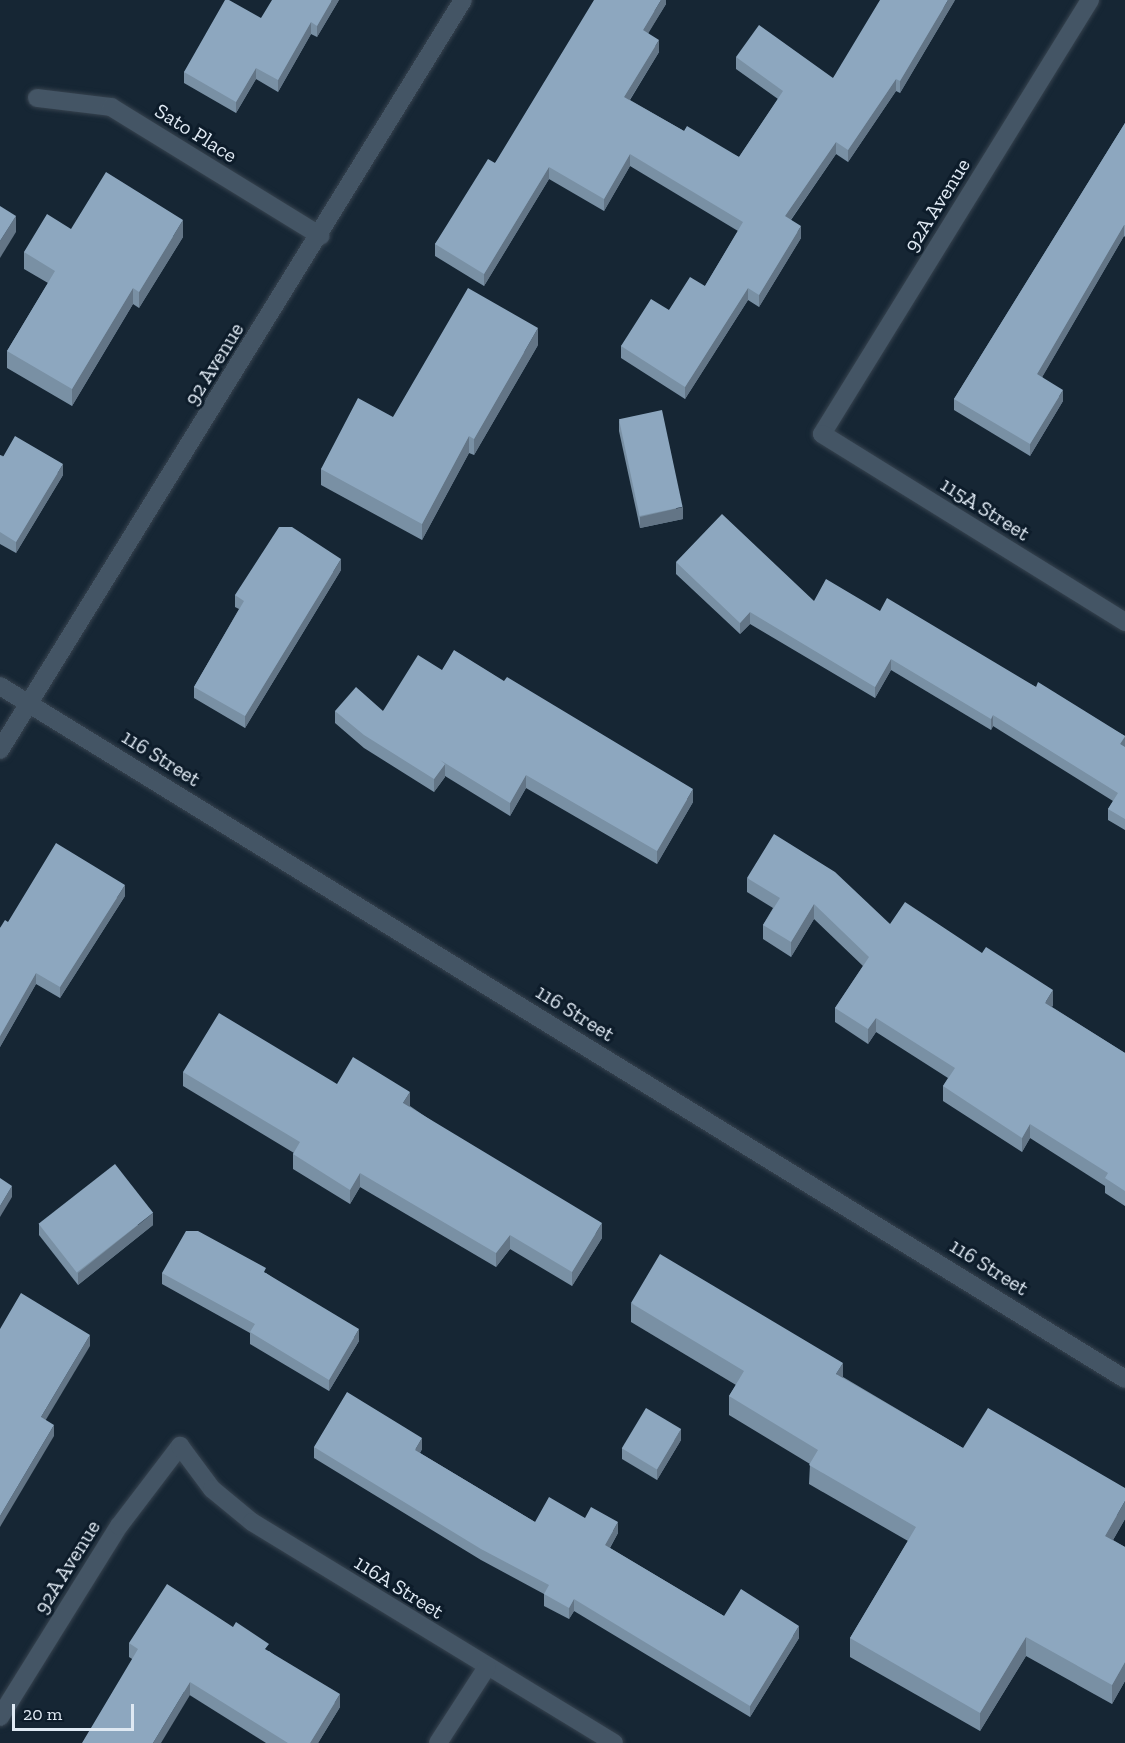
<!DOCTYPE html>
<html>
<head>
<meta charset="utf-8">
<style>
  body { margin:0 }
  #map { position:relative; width:1125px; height:1743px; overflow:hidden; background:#162634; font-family:"Zilla Slab",serif }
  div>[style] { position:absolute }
  .roads { filter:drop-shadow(0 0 2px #37434f) drop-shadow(0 0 2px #37434f) }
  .street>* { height:18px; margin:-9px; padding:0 9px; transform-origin:9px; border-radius:9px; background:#445565 }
  .secondary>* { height:18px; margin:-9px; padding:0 9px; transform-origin:9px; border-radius:9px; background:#445565 }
  .wall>* { inset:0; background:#7990a4 }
  .shaded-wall>* { inset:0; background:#637586 }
  .building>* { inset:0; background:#8da7bf; transform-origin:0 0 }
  span { translate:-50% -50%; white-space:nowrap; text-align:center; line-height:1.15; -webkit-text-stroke:6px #0d1c2a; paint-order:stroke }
  .street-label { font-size:21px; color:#dfe9f3 }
  .scale { position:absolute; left:12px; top:1704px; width:122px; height:27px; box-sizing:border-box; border:3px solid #dfe9f3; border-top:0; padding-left:8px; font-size:18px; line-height:21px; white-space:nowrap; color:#dfe9f3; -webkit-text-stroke:4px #0d1c2a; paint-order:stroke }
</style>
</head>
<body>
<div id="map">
  <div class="roads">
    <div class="street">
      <i style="left:1090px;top:0;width:510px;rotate:121.7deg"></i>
      <i style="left:822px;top:434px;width:357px;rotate:31.8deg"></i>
      <i style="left:37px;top:98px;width:75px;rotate:6.9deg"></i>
      <i style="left:111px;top:107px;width:246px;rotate:31.6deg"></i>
      <i style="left:0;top:1717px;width:225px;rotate:-58.1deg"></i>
      <i style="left:119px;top:1526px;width:101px;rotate:-52.7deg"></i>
      <i style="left:180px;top:1446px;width:54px;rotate:53.3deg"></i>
      <i style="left:212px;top:1489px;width:52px;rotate:39.5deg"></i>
      <i style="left:252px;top:1522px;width:424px;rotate:31.4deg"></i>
      <i style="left:438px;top:1743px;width:90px;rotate:-57.2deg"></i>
    </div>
    <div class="secondary">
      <i style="left:0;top:686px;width:1321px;rotate:31.63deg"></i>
      <i style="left:0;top:750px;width:881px;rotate:-58.31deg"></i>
    </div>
  </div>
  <div class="wall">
    <i style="clip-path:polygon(339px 0,317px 37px,311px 34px,278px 92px,256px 79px,236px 113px,184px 83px,184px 72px,261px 18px)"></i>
    <i style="clip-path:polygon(666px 0,666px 4px,648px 33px,659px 52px,630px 100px,684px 131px,739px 157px,778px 99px,736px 69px,736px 57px,833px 78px,955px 0,900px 93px,896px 91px,848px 162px,836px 154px,791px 220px,801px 238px,759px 307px,748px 300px,685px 399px,621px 358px,621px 346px,669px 310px,705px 286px,738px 231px,630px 166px,604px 211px,549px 179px,484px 286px,435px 256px,435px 244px,495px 163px)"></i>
    <i style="clip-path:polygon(1125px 123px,1125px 237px,1124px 236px,1042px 377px,1063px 401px,1030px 456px,954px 410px,954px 399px)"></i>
    <i style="clip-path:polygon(71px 229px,183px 237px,139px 308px,133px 304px,72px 406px,7px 368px,7px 351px,48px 283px,24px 269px,24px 252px)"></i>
    <i style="clip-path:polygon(538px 345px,474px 455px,469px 453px,422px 540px,321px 485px,321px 469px,393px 417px)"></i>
    <i style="clip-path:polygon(619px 420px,683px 519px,640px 528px,619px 431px)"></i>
    <i style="clip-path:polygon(0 455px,63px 475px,16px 553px,0 544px)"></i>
    <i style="clip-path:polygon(676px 562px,814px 601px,880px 611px,1036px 687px,1125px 736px,1125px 830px,1108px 820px,1108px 809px,1113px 801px,993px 726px,991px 730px,891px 670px,875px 698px,750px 624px,740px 634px,676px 574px)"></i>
    <i style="clip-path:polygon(341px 570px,245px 728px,194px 698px,194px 687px,239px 609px,235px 607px,235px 595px)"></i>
    <i style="clip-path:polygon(442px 670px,693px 802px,657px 864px,526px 788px,510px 816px,445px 776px,445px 777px,434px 792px,364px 748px,335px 723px,335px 711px,383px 711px)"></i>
    <i style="clip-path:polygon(747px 878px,890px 924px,1053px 1005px,1052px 1007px,1125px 1053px,1125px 1206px,1105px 1193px,1105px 1186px,1030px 1138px,1022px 1152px,943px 1101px,943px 1086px,948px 1078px,876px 1032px,868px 1044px,835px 1022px,835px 1008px,863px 966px,814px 919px,791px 957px,763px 939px,763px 925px,773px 908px,747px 892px)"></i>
    <i style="clip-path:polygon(125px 896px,60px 998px,36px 984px,0 1047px,0 928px,8px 922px)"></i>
    <i style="clip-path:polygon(183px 1072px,337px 1084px,410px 1106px,602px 1238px,572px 1286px,510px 1249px,496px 1267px,360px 1187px,350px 1204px,293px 1169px,293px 1154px,294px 1153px,183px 1086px)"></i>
    <i style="clip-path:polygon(39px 1224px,153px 1225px,78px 1285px,39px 1235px)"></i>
    <i style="clip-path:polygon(162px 1273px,266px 1273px,359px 1341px,329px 1391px,250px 1344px,250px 1333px,162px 1284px)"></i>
    <i style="clip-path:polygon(631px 1303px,843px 1377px,963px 1448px,1125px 1519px,1113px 1540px,1125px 1547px,1125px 1681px,1112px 1704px,1026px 1656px,980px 1731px,850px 1657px,850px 1638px,908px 1541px,809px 1484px,810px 1464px,729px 1415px,729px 1396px,736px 1385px,631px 1322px)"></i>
    <i style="clip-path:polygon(681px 1440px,657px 1480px,622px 1459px,622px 1448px)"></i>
    <i style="clip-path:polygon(314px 1447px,422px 1449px,420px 1453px,535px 1522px,585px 1518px,618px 1533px,610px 1548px,724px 1616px,799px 1638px,750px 1717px,574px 1611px,569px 1619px,544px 1606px,544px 1594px,481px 1560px,314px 1458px)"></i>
    <i style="clip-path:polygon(129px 1643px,269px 1651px,340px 1707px,318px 1743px,266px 1743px,129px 1657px)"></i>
  </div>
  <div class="shaded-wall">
    <i style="clip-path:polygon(332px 0,339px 0,317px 37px,317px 26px)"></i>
    <i style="clip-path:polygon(661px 0,666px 0,666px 4px,643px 42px,643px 30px)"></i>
    <i style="clip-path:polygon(948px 0,955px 0,900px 93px,900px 81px)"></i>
    <i style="clip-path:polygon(311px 22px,311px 34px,278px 92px,278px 80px)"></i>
    <i style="clip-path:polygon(659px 40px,659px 52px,624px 109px,624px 97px)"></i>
    <i style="clip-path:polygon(256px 68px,256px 79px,236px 113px,236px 102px)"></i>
    <i style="clip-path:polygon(896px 79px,896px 91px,848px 162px,848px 150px)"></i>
    <i style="clip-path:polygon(836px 142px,836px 154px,785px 228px,785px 216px)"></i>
    <i style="clip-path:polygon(630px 154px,630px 166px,604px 211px,604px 199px)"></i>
    <i style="clip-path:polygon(549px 167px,549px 179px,484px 286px,484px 274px)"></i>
    <i style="clip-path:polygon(16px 216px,16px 232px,0 258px,0 241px)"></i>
    <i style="clip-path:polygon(183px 220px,183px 237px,139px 308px,139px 292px)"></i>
    <i style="clip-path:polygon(1124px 225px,1124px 236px,1037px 386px,1037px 374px)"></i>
    <i style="clip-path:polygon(801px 226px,801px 238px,759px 307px,759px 295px)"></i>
    <i style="clip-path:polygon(133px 288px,133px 304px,72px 406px,72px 389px)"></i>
    <i style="clip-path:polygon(748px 288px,748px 300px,685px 399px,685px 387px)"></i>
    <i style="clip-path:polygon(538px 328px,538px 345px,474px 455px,474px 439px)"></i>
    <i style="clip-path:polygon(1063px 390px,1063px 401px,1030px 456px,1030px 444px)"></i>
    <i style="clip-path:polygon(469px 436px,469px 453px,422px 540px,422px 524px)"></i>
    <i style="clip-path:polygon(63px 464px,63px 475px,16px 553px,16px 542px)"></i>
    <i style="clip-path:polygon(683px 507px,683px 519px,640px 528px,640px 517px)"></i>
    <i style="clip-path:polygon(341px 559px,341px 570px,245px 728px,245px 716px)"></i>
    <i style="clip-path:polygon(750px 612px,750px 624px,740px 634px,740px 623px)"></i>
    <i style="clip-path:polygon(891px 659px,891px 670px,875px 698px,875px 687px)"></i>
    <i style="clip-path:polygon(993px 715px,993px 726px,991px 730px,991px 719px)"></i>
    <i style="clip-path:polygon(1125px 737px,1125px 748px,1120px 744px)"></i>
    <i style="clip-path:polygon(445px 764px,445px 777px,434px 792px,434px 779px)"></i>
    <i style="clip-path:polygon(526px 775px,526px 788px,510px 816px,510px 803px)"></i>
    <i style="clip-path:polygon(693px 789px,693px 802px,657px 864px,657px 851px)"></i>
    <i style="clip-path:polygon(125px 885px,125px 896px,60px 998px,60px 987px)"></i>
    <i style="clip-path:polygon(814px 904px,814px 919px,791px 957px,791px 942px)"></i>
    <i style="clip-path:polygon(36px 973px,36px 984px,0 1047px,0 1036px)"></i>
    <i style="clip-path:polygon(1053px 990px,1053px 1005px,1045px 1018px,1045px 1003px)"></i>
    <i style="clip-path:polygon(876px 1018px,876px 1032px,868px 1044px,868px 1029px)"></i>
    <i style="clip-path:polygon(410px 1092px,410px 1106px,403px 1117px,403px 1103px)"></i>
    <i style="clip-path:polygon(1030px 1124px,1030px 1138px,1022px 1152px,1022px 1138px)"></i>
    <i style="clip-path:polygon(360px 1173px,360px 1187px,350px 1204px,350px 1190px)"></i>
    <i style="clip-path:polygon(12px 1186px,12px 1197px,0 1217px,0 1206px)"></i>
    <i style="clip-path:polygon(153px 1213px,153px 1225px,78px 1285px,78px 1273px)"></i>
    <i style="clip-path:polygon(602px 1223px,602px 1238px,572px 1286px,572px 1272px)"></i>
    <i style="clip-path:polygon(510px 1235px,510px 1249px,496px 1267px,496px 1253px)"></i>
    <i style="clip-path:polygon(359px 1329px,359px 1341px,329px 1391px,329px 1380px)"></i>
    <i style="clip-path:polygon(90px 1335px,90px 1346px,41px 1428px,41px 1417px)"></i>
    <i style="clip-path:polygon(843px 1363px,843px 1381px,836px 1374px)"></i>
    <i style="clip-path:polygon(54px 1425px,54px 1436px,0 1527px,0 1516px)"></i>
    <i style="clip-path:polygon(681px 1429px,681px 1440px,657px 1480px,657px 1469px)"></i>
    <i style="clip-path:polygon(422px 1438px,422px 1449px,415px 1461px,415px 1450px)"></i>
    <i style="clip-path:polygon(1125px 1501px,1125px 1519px,1105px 1554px,1105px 1536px)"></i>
    <i style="clip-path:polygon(618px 1522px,618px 1533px,605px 1556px,605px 1545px)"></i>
    <i style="clip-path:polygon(574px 1599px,574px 1611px,569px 1619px,569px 1608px)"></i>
    <i style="clip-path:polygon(799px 1626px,799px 1638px,750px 1717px,750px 1706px)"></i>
    <i style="clip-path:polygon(1026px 1637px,1026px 1656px,980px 1731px,980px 1713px)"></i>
    <i style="clip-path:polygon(1125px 1662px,1125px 1681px,1112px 1704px,1112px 1685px)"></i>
    <i style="clip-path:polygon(190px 1682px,190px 1695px,161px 1743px,153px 1743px)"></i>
    <i style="clip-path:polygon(340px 1694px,340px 1707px,318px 1743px,310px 1743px)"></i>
  </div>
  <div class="building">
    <i style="clip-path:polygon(225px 0,229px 0,261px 18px,272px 0,332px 0,317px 26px,311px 22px,278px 80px,256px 68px,236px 102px,184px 72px)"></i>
    <i style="clip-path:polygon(594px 0,661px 0,643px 30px,659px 40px,624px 97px,684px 131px,687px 126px,739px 157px,783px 91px,736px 57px,759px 25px,833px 78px,880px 0,948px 0,900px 81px,896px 79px,848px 150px,836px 142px,785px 216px,801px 226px,759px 295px,748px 288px,685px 387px,621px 346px,651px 299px,669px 310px,690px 277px,705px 286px,743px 222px,630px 154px,604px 199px,549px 167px,484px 274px,435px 244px,488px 159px,495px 163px)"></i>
    <i style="clip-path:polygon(1125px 123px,1125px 225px,1124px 225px,1037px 374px,1063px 390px,1030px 444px,954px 399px)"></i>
    <i style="clip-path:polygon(106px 172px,183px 220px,139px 292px,133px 288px,72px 389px,7px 351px,55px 271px,24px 252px,47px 214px,71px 229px)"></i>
    <i style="clip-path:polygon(0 206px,16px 216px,0 241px)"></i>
    <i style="clip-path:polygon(468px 288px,538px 328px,474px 439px,469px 436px,422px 524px,321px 469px,358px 398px,393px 417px)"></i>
    <i style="left:662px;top:410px;width:99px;height:44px;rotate:78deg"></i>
    <i style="clip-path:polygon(15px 436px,63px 464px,16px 542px,0 532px,0 455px,3px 457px)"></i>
    <i style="clip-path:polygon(722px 514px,814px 601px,826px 579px,880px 611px,887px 598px,1036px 687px,1038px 682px,1125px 736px,1120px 744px,1125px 747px,1125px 819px,1108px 809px,1118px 793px,993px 715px,991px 719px,891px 659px,875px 687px,750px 612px,740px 623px,676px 562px)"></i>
    <i style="clip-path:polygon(279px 527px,292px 527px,341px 559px,245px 716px,194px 687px,244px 601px,235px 595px)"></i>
    <i style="clip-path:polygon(454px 650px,504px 681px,507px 677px,693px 789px,657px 851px,526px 775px,510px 803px,440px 760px,445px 764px,434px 779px,364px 735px,335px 711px,356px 687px,383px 711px,418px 655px,442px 670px)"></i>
    <i style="clip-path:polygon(774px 834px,835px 872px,890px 924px,905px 902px,982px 953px,986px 947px,1053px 990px,1045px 1003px,1125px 1053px,1125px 1191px,1105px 1178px,1108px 1173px,1030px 1124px,1022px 1138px,943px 1086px,955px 1068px,876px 1018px,868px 1029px,835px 1008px,869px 957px,814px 904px,791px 942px,763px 925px,780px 898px,747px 878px)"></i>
    <i style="clip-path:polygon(56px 843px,125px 885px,60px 987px,36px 973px,0 1036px,0 928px,5px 920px,8px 922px)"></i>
    <i style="clip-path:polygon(219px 1013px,337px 1084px,353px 1057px,410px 1092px,403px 1103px,602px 1223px,572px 1272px,510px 1235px,496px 1253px,360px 1173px,350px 1190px,293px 1154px,300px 1142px,183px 1072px)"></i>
    <i style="left:115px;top:1164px;width:62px;height:97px;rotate:52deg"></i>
    <i style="clip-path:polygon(0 1178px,12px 1186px,0 1206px)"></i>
    <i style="clip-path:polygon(186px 1231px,198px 1231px,266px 1268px,264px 1272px,359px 1329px,329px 1380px,250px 1332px,255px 1324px,162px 1273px)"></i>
    <i style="clip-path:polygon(660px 1254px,843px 1363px,836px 1374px,963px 1448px,988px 1408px,1125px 1488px,1125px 1501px,1105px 1536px,1125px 1547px,1125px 1662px,1112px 1685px,1026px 1637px,980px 1713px,850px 1638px,916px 1527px,809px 1465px,818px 1450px,729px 1396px,744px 1371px,631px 1303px)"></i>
    <i style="clip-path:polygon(21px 1293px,90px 1335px,41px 1417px,54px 1425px,0 1516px,0 1329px)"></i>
    <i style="clip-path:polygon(347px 1392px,422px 1438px,415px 1450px,535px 1522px,549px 1497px,585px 1518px,591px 1507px,618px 1522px,605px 1545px,724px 1616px,741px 1589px,799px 1626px,750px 1706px,574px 1599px,569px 1608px,544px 1594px,549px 1585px,481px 1549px,314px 1447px)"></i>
    <i style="left:646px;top:1408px;width:41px;height:47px;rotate:31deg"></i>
    <i style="clip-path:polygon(167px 1584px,233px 1627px,236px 1622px,269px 1644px,265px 1649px,340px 1694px,310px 1743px,288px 1743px,190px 1682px,153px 1743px,82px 1743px,138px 1649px,129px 1643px)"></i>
  </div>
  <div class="street-label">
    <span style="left:196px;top:133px;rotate:32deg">Sato Place</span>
    <span style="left:937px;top:205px;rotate:-58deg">92A Avenue</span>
    <span style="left:214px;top:364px;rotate:-58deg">92 Avenue</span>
    <span style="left:985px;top:509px;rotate:32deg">115A Street</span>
    <span style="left:161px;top:758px;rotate:32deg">116 Street</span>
    <span style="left:575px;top:1013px;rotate:32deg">116 Street</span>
    <span style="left:989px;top:1267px;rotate:32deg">116 Street</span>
    <span style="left:67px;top:1567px;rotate:-58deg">92A Avenue</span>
    <span style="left:399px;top:1587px;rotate:32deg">116A Street</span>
  </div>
  <div class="scale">20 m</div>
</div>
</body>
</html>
